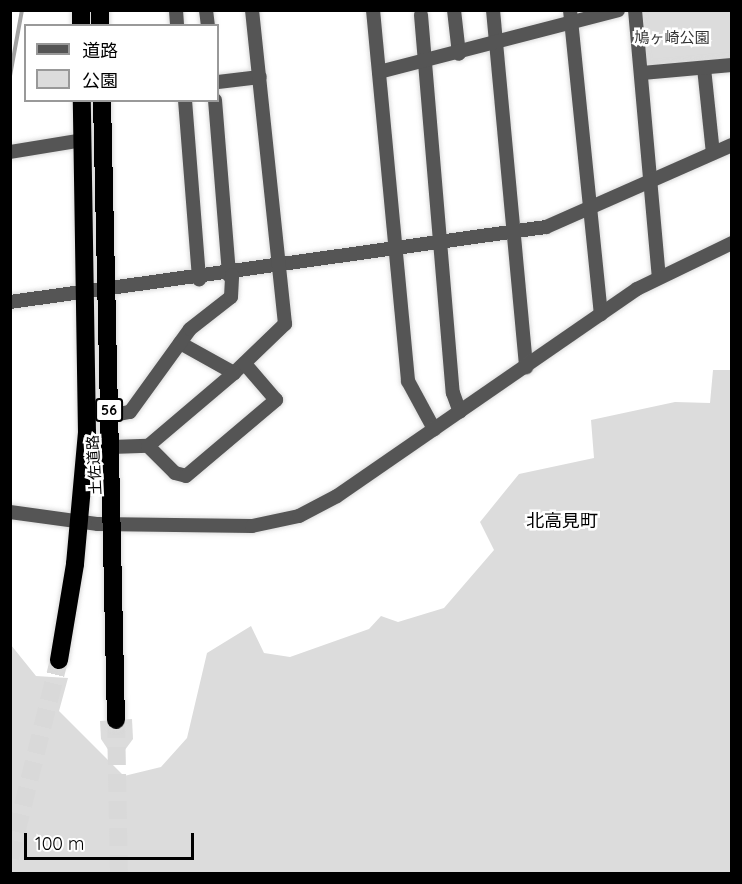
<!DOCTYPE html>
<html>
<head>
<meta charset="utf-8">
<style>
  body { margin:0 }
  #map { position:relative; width:742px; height:884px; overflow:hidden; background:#fff; font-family:Quicksand,"Noto Sans JP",sans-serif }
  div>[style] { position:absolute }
  .green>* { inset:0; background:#dcdcdc }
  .stream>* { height:4px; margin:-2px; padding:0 2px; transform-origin:2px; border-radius:2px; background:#a3a3a3 }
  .highway-tunnel>* { height:18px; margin-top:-9px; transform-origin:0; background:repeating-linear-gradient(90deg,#d9d9d9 0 18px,transparent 0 27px) }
  .roads { filter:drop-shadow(0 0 2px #dbdbdb) drop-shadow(0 0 2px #dbdbdb) }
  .minor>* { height:14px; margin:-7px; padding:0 7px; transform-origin:7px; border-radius:7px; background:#555 }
  .highway>* { height:18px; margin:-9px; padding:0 9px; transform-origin:9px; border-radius:9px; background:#000 }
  span { translate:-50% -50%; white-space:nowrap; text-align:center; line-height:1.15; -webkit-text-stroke:5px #fff; paint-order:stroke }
  .shield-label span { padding:2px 4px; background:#fff; border:2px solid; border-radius:4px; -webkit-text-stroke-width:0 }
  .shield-label { font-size:14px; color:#000; font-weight:700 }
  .park-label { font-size:15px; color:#333 }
  .street-label { font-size:15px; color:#000 }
  .quarter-label { font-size:18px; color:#000 }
  .frame { position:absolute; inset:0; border:12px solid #000; pointer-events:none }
  .legend { position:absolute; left:24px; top:24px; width:195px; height:78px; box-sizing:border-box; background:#fff; border:2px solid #999; margin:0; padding:8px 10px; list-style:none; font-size:18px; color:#000 }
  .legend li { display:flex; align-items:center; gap:12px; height:30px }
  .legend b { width:30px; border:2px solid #999 }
  .scale { position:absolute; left:24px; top:833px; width:170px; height:27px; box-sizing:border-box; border:3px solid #000; border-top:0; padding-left:8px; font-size:18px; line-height:21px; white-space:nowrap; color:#000; -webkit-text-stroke:4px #fff; paint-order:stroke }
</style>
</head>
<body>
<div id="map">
  <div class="green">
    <i style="clip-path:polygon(639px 11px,731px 11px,731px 62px,647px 68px)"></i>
    <i style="clip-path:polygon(713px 370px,732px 370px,731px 873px,11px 873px,11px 645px,36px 676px,68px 678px,59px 711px,124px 776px,161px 767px,187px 738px,207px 653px,251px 626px,264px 653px,290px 657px,369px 629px,381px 616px,398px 622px,444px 608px,494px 550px,480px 522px,519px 474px,594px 458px,591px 420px,675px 402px,710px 403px)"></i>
    <i style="clip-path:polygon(132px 719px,133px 739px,119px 758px,113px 757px,101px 739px,100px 721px)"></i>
  </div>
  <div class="stream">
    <i style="left:10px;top:76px;width:67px;rotate:-79.7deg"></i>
  </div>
  <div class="highway-tunnel">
    <i style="left:116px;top:720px;width:154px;rotate:88.9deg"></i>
    <i style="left:10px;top:858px;width:204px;rotate:-76.1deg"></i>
  </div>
  <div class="roads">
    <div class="minor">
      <i style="left:176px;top:10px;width:16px;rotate:86deg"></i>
      <i style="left:206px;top:10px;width:16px;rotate:83deg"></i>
      <i style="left:373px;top:10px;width:373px;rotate:84.6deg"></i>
      <i style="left:408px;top:381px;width:55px;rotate:61.6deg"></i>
      <i style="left:454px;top:10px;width:44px;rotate:83.5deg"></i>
      <i style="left:493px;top:10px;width:359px;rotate:84.7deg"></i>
      <i style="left:570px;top:10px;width:306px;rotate:84.2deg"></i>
      <i style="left:635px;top:10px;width:268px;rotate:84.9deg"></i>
      <i style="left:421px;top:15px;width:379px;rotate:85.2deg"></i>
      <i style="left:453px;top:393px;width:20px;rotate:70deg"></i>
      <i style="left:704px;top:68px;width:85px;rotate:84deg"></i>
      <i style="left:379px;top:72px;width:247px;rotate:-14.5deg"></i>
      <i style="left:642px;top:73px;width:90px;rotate:-5.1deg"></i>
      <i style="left:218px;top:82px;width:42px;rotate:-6.8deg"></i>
      <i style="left:185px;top:100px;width:180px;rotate:85.5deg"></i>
      <i style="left:215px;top:100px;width:176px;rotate:85.4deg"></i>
      <i style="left:10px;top:152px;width:74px;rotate:-9.3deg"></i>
      <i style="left:10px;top:302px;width:541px;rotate:-7.97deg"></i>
      <i style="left:546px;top:227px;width:203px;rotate:-23.8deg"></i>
      <i style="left:180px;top:343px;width:62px;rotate:29.1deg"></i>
      <i style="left:234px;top:373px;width:71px;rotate:-43.9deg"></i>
      <i style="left:285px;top:324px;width:316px;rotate:-96deg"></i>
      <i style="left:109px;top:416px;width:21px;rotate:-11deg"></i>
      <i style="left:130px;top:412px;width:102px;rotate:-54.1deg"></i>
      <i style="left:190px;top:329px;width:52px;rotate:-38deg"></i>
      <i style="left:231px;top:297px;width:22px;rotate:-87deg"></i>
      <i style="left:148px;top:446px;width:113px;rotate:-40.3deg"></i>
      <i style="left:111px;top:447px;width:37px;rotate:-2deg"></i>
      <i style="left:148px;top:446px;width:38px;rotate:45deg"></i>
      <i style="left:175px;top:473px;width:11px;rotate:15deg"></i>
      <i style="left:186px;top:476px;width:118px;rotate:-40.2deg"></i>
      <i style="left:276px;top:400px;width:48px;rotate:-130.7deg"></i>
      <i style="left:10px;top:512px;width:89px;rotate:7.8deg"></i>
      <i style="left:98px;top:524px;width:154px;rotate:0.7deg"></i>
      <i style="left:252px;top:526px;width:48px;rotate:-12deg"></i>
      <i style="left:299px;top:516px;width:43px;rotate:-27.8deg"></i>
      <i style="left:337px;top:496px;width:364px;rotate:-34.6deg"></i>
      <i style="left:637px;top:289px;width:106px;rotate:-25.8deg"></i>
    </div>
    <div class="highway">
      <i style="left:81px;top:10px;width:16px;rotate:90deg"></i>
      <i style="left:100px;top:10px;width:16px;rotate:90deg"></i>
      <i style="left:102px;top:100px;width:620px;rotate:88.71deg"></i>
      <i style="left:59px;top:660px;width:97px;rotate:-80.5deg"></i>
      <i style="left:75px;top:564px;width:132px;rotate:-84.8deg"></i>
      <i style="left:87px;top:433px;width:333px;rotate:-90.9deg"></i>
    </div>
  </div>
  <div class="shield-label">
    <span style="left:109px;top:410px">56</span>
  </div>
  <div class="park-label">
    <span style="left:672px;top:38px">鳩ヶ崎公園</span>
  </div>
  <div class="street-label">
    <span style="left:94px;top:465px;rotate:-93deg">土佐道路</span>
  </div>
  <div class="quarter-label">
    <span style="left:562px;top:521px">北高見町</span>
  </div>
  <div class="frame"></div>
  <ul class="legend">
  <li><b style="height:8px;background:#555"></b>道路</li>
  <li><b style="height:16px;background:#dcdcdc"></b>公園</li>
  </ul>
  <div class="scale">100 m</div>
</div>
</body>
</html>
